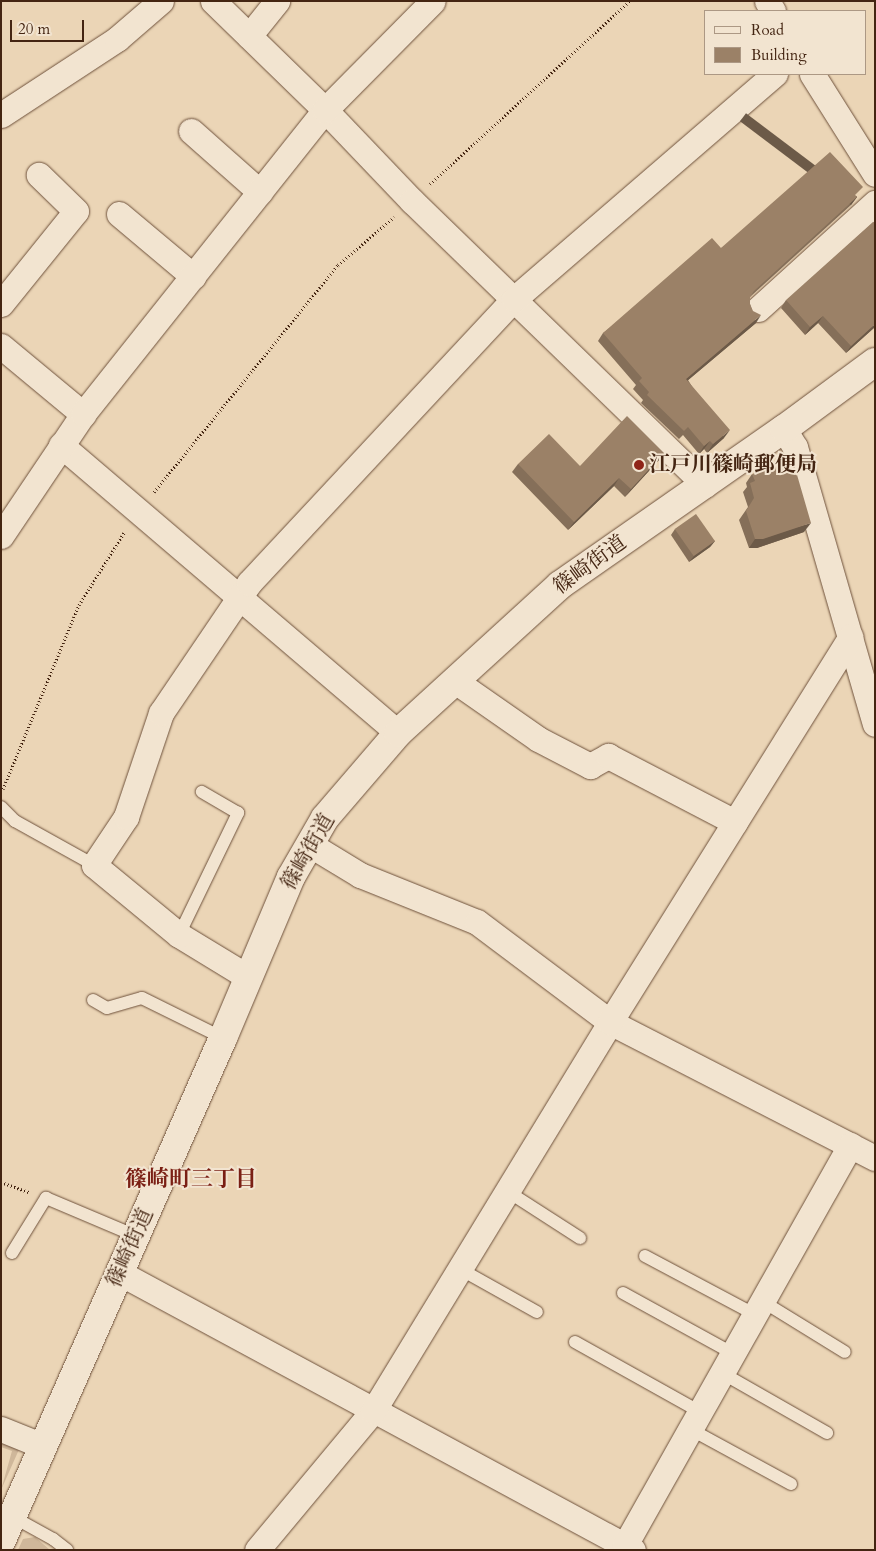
<!DOCTYPE html>
<html>
<head>
<meta charset="utf-8">
<style>
  body { margin:0 }
  #map { position:relative; width:876px; height:1551px; overflow:hidden; background:#ebd5b6; font-family:Cardo,"Noto Serif JP",serif }
  div>[style] { position:absolute }
  .green>* { inset:0; background:#cfb79a }
  .path>* { height:3px; margin-top:-1.5px; transform-origin:0; background:repeating-linear-gradient(90deg,#442512 0 1px,transparent 0 3.5px) }
  .roads { filter:drop-shadow(0 0 1px #6e513b) drop-shadow(0 0 1px #6e513b) }
  .lane>* { height:12px; margin:-6px; padding:0 6px; transform-origin:6px; border-radius:6px; background:#f2e4d0 }
  .street>* { height:25px; margin:-12.5px; padding:0 12.5px; transform-origin:12.5px; border-radius:12.5px; background:#f2e4d0 }
  .secondary>* { height:28px; margin:-14px; padding:0 14px; transform-origin:14px; border-radius:14px; background:#f2e4d0 }
  .wall>* { inset:0; background:#856f59 }
  .shaded-wall>* { inset:0; background:#6c5a48; transform-origin:0 0 }
  .building>* { inset:0; background:#9b8167; transform-origin:0 0 }
  .dots>* { width:14px; height:14px; translate:-50% -50%; box-sizing:border-box; border:2px solid #f2e4d0; border-radius:50% }
  span { translate:-50% -50%; white-space:nowrap; text-align:center; line-height:1.15; -webkit-text-stroke:4px #f2e4d0; paint-order:stroke }
  .poi-label { font-size:21px; color:#442512; font-weight:700 }
  .left { translate:0 -50%; text-align:left }
  .street-label { font-size:21px; color:#442512 }
  .neighbourhood-label { font-size:22px; color:#7a1f14; font-weight:700 }
  .frame { position:absolute; inset:0; border:2px solid #442512; pointer-events:none }
  .legend { position:absolute; left:704px; top:10px; width:162px; height:65px; box-sizing:border-box; background:#f2e4d0; border:1px solid #ac9884; margin:0; padding:6px 9px; list-style:none; font-size:15px; color:#442512 }
  .legend li { display:flex; align-items:center; gap:10px; height:25px }
  .legend b { width:25px; border:1px solid #ac9884 }
  .scale { position:absolute; left:10px; top:20px; width:74px; height:22px; box-sizing:border-box; border:2px solid #442512; border-top:0; padding-left:6px; font-size:15px; line-height:18px; white-space:nowrap; color:#442512; -webkit-text-stroke:4px #f2e4d0; paint-order:stroke }
</style>
</head>
<body>
<div id="map">
  <div class="green">
    <i style="clip-path:polygon(1px 1437px,21px 1445px,1px 1490px,12px 1451px,1px 1447px)"></i>
    <i style="clip-path:polygon(35px 1537px,50px 1550px,18px 1550px,23px 1539px)"></i>
  </div>
  <div class="path">
    <i style="left:430px;top:184px;width:271px;rotate:-42.5deg"></i>
    <i style="left:154px;top:492px;width:292px;rotate:-51deg"></i>
    <i style="left:338px;top:265px;width:74px;rotate:-40.6deg"></i>
    <i style="left:3px;top:789px;width:199px;rotate:-67.6deg"></i>
    <i style="left:79px;top:605px;width:87px;rotate:-58.1deg"></i>
    <i style="left:1px;top:1182px;width:30px;rotate:20deg"></i>
  </div>
  <div class="roads">
    <div class="lane">
      <i style="left:1px;top:807px;width:20px;rotate:45deg"></i>
      <i style="left:15px;top:821px;width:90px;rotate:29.1deg"></i>
      <i style="left:179px;top:935px;width:136px;rotate:-64.2deg"></i>
      <i style="left:238px;top:813px;width:42px;rotate:-149.7deg"></i>
      <i style="left:93px;top:1000px;width:16px;rotate:30deg"></i>
      <i style="left:107px;top:1008px;width:36px;rotate:-16deg"></i>
      <i style="left:142px;top:998px;width:90px;rotate:26.3deg"></i>
      <i style="left:507px;top:1191px;width:87px;rotate:32.8deg"></i>
      <i style="left:12px;top:1253px;width:65px;rotate:-58.3deg"></i>
      <i style="left:46px;top:1198px;width:98px;rotate:22.9deg"></i>
      <i style="left:645px;top:1256px;width:123px;rotate:28deg"></i>
      <i style="left:460px;top:1269px;width:88px;rotate:29.2deg"></i>
      <i style="left:623px;top:1293px;width:124px;rotate:28.8deg"></i>
      <i style="left:762px;top:1301px;width:97px;rotate:31.6deg"></i>
      <i style="left:575px;top:1342px;width:143px;rotate:29.2deg"></i>
      <i style="left:722px;top:1373px;width:121px;rotate:29.7deg"></i>
      <i style="left:690px;top:1429px;width:115px;rotate:28.6deg"></i>
      <i style="left:13px;top:1517px;width:46px;rotate:28.8deg"></i>
      <i style="left:53px;top:1539px;width:18px;rotate:38deg"></i>
    </div>
    <div class="street">
      <i style="left:213px;top:1px;width:156px;rotate:44.2deg"></i>
      <i style="left:325px;top:110px;width:126px;rotate:46.3deg"></i>
      <i style="left:412px;top:201px;width:408px;rotate:44.1deg"></i>
      <i style="left:767px;top:1px;width:12px;rotate:59deg"></i>
      <i style="left:249px;top:36px;width:45px;rotate:-51.3deg"></i>
      <i style="left:812px;top:74px;width:118px;rotate:57.8deg"></i>
      <i style="left:1px;top:115px;width:139px;rotate:-33.2deg"></i>
      <i style="left:117px;top:39px;width:58px;rotate:-40.8deg"></i>
      <i style="left:191px;top:131px;width:92px;rotate:41.5deg"></i>
      <i style="left:119px;top:214px;width:97px;rotate:40deg"></i>
      <i style="left:1px;top:304px;width:119px;rotate:-51.1deg"></i>
      <i style="left:76px;top:211px;width:52px;rotate:-135.8deg"></i>
      <i style="left:758px;top:309px;width:158px;rotate:-42.2deg"></i>
      <i style="left:1px;top:346px;width:107px;rotate:39.7deg"></i>
      <i style="left:784px;top:429px;width:21px;rotate:59deg"></i>
      <i style="left:795px;top:447px;width:288px;rotate:73.9deg"></i>
      <i style="left:61px;top:445px;width:443px;rotate:40.5deg"></i>
      <i style="left:1px;top:536px;width:147px;rotate:-56.1deg"></i>
      <i style="left:83px;top:414px;width:389px;rotate:-51.5deg"></i>
      <i style="left:325px;top:110px;width:153px;rotate:-45.3deg"></i>
      <i style="left:455px;top:681px;width:101px;rotate:34.9deg"></i>
      <i style="left:538px;top:739px;width:59px;rotate:27.4deg"></i>
      <i style="left:590px;top:766px;width:21px;rotate:-29deg"></i>
      <i style="left:608px;top:756px;width:143px;rotate:27.5deg"></i>
      <i style="left:309px;top:844px;width:60px;rotate:31.3deg"></i>
      <i style="left:360px;top:875px;width:126px;rotate:21.9deg"></i>
      <i style="left:477px;top:922px;width:166px;rotate:36.9deg"></i>
      <i style="left:610px;top:1022px;width:298px;rotate:27.2deg"></i>
      <i style="left:248px;top:977px;width:81px;rotate:-148.7deg"></i>
      <i style="left:179px;top:935px;width:110px;rotate:-140.5deg"></i>
      <i style="left:94px;top:865px;width:58px;rotate:-56.3deg"></i>
      <i style="left:126px;top:817px;width:110px;rotate:-71.4deg"></i>
      <i style="left:161px;top:713px;width:157px;rotate:-55.9deg"></i>
      <i style="left:249px;top:583px;width:388px;rotate:-47deg"></i>
      <i style="left:514px;top:299px;width:345px;rotate:-40.8deg"></i>
      <i style="left:118px;top:1272px;width:585px;rotate:28.36deg"></i>
      <i style="left:1px;top:1429px;width:45px;rotate:22deg"></i>
      <i style="left:257px;top:1550px;width:181px;rotate:-50.2deg"></i>
      <i style="left:373px;top:1411px;width:456px;rotate:-58.6deg"></i>
      <i style="left:610px;top:1022px;width:454px;rotate:-58deg"></i>
      <i style="left:619px;top:1550px;width:8px;rotate:-40deg"></i>
      <i style="left:625px;top:1545px;width:459px;rotate:-60.6deg"></i>
    </div>
    <div class="secondary">
      <i style="left:1px;top:1542px;width:551px;rotate:-66.23deg"></i>
      <i style="left:223px;top:1038px;width:175px;rotate:-67.1deg"></i>
      <i style="left:291px;top:877px;width:68px;rotate:-60deg"></i>
      <i style="left:325px;top:818px;width:112px;rotate:-49.3deg"></i>
      <i style="left:398px;top:733px;width:219px;rotate:-42.4deg"></i>
      <i style="left:560px;top:585px;width:273px;rotate:-34.9deg"></i>
      <i style="left:784px;top:429px;width:113px;rotate:-36.4deg"></i>
    </div>
  </div>
  <div class="wall">
    <i style="clip-path:polygon(856px 196px,857px 197px,851px 205px,750px 297px,750px 304px,756px 323px,688px 380px,724px 438px,707px 453px,704px 449px,699px 454px,683px 435px,679px 439px,641px 403px,643px 400px,633px 389px,636px 385px,598px 341px,603px 333px,721px 248px)"></i>
    <i style="clip-path:polygon(786px 300px,875px 327px,846px 353px,818px 323px,805px 335px,781px 308px)"></i>
    <i style="clip-path:polygon(664px 453px,659px 460px,625px 497px,614px 486px,568px 530px,512px 472px,518px 464px,580px 466px)"></i>
    <i style="clip-path:polygon(752px 474px,804px 532px,757px 548px,749px 548px,739px 520px,748px 507px,743px 492px,747px 487px,746px 483px)"></i>
    <i style="clip-path:polygon(675px 529px,715px 541px,710px 547px,689px 562px,671px 535px)"></i>
  </div>
  <div class="shaded-wall">
    <i style="left:857px;top:197px;width:10px;height:139px;rotate:127deg"></i>
    <i style="clip-path:polygon(761px 315px,756px 323px,680px 387px,686px 379px)"></i>
    <i style="clip-path:polygon(823px 316px,818px 323px,805px 335px,810px 327px)"></i>
    <i style="clip-path:polygon(875px 324px,875px 327px,846px 353px,851px 346px)"></i>
    <i style="clip-path:polygon(730px 430px,724px 438px,707px 453px,713px 444px)"></i>
    <i style="clip-path:polygon(710px 441px,704px 449px,699px 454px,704px 446px)"></i>
    <i style="clip-path:polygon(664px 453px,659px 460px,625px 497px,631px 489px)"></i>
    <i style="clip-path:polygon(619px 478px,614px 486px,568px 530px,574px 522px)"></i>
    <i style="clip-path:polygon(811px 523px,804px 532px,757px 548px,749px 548px,755px 539px)"></i>
    <i style="clip-path:polygon(715px 541px,710px 547px,689px 562px,694px 556px)"></i>
  </div>
  <div class="building">
    <i style="clip-path:polygon(830px 152px,863px 187px,855px 195px,857px 197px,754px 291px,750px 297px,750px 304px,753px 311px,761px 315px,686px 379px,730px 430px,713px 444px,710px 441px,704px 446px,688px 427px,684px 431px,647px 395px,649px 392px,639px 381px,642px 378px,603px 333px,712px 238px,721px 248px)"></i>
    <i style="clip-path:polygon(873px 222px,875px 224px,875px 324px,851px 346px,823px 316px,810px 327px,786px 300px)"></i>
    <i style="clip-path:polygon(627px 416px,664px 453px,631px 489px,619px 478px,574px 522px,518px 464px,549px 434px,580px 466px)"></i>
    <i style="clip-path:polygon(793px 461px,811px 523px,763px 539px,755px 539px,746px 511px,754px 498px,750px 483px,755px 481px,752px 474px)"></i>
    <i style="left:696px;top:514px;width:33px;height:26px;rotate:55deg"></i>
  </div>
  <div class="dots">
    <i style="left:639px;top:465px;background:#8f2418"></i>
  </div>
  <div class="poi-label">
    <span class="left" style="left:649px;top:465px">江戸川篠崎郵便局</span>
  </div>
  <div class="street-label">
    <span style="left:590px;top:565px;rotate:-36deg">篠崎街道</span>
    <span style="left:308px;top:852px;rotate:-60deg">篠崎街道</span>
    <span style="left:130px;top:1248px;rotate:-66deg">篠崎街道</span>
  </div>
  <div class="neighbourhood-label">
    <span style="left:191px;top:1180px">篠崎町三丁目</span>
  </div>
  <div class="frame"></div>
  <ul class="legend">
  <li><b style="height:6px;background:#f2e4d0"></b>Road</li>
  <li><b style="height:14px;background:#9b8167"></b>Building</li>
  </ul>
  <div class="scale">20 m</div>
</div>
</body>
</html>
